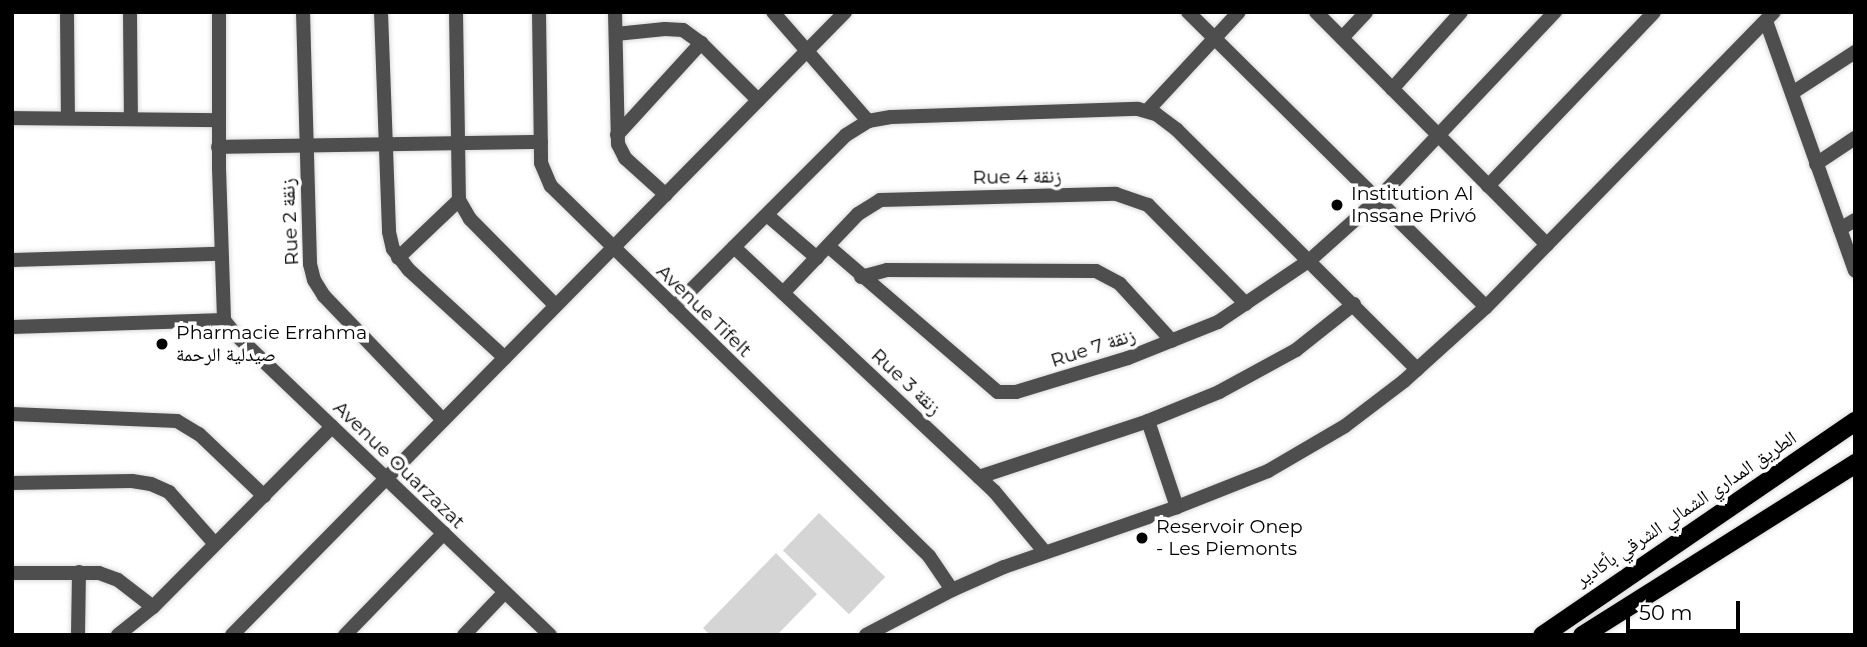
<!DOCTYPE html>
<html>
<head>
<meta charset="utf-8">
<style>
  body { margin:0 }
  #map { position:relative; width:1867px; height:647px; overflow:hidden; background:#fff; font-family:Montserrat,"Noto Naskh Arabic",sans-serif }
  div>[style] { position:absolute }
  .green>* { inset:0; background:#d5d5d5; transform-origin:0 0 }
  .roads { filter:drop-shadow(0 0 2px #dbdbdb) drop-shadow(0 0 2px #dbdbdb) }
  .minor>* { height:14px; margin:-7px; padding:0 7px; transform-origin:7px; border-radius:7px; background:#4e4e4e }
  .tertiary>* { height:14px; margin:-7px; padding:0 7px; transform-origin:7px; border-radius:7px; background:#4e4e4e }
  .trunk>* { height:19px; margin:-9.5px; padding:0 9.5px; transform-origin:9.5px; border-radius:9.5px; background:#000 }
  .dots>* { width:19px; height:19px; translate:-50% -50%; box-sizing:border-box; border:4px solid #fff; border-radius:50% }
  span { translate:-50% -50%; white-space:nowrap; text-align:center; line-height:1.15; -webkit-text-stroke:7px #fff; paint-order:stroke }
  .street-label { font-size:19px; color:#000 }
  .poi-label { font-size:19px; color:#000 }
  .left { translate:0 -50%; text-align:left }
  .frame { position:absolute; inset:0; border:14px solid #000; pointer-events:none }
  .scale { position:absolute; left:1626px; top:601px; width:114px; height:32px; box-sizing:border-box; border:4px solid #000; border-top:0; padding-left:9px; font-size:21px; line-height:24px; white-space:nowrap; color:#000; -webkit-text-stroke:5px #fff; paint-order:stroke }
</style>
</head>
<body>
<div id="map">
  <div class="green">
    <i style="left:819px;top:513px;width:92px;height:52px;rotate:44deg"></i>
    <i style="clip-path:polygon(776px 553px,817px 594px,777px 635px,710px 635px,703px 628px)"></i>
  </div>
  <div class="roads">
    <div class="minor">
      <i style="left:67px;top:12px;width:106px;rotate:89.5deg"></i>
      <i style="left:130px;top:12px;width:106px;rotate:89.5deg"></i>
      <i style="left:219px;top:12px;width:156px;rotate:90deg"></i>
      <i style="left:219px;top:168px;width:152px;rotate:88.1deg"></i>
      <i style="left:224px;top:320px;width:16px;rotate:52deg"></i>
      <i style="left:234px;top:333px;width:437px;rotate:43.7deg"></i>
      <i style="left:303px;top:12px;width:252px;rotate:88.4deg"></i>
      <i style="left:310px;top:264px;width:16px;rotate:76deg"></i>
      <i style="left:314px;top:280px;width:19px;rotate:58deg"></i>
      <i style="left:324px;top:296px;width:172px;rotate:46.2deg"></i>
      <i style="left:381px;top:12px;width:220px;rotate:87.9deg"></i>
      <i style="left:389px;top:232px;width:17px;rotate:77deg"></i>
      <i style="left:393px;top:249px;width:26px;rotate:53deg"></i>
      <i style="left:409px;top:270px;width:130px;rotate:42.5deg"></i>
      <i style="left:456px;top:12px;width:188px;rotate:89.1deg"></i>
      <i style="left:459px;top:200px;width:22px;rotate:60deg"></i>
      <i style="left:470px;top:219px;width:122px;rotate:45.3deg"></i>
      <i style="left:539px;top:12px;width:151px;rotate:89.2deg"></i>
      <i style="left:541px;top:163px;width:25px;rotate:67deg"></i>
      <i style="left:551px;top:186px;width:529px;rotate:44.39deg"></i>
      <i style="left:929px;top:556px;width:41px;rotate:55.9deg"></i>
      <i style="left:615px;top:12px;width:132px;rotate:88.7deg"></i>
      <i style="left:618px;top:144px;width:16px;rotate:63deg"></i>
      <i style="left:625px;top:158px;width:55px;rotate:42.1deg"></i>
      <i style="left:773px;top:12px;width:145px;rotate:48.9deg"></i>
      <i style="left:1188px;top:12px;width:419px;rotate:44.7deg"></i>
      <i style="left:1316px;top:12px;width:328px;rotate:45.2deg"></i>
      <i style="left:1766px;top:21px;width:265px;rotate:70.4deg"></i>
      <i style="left:616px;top:34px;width:49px;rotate:-5.8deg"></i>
      <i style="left:665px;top:29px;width:18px;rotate:3deg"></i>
      <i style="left:683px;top:30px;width:22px;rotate:36deg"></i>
      <i style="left:701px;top:43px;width:81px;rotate:45deg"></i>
      <i style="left:1342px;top:38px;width:35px;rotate:-47deg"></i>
      <i style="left:1392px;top:89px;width:103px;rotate:-48.1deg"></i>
      <i style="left:1792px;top:93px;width:75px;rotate:-33.1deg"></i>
      <i style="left:1147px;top:111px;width:135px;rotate:-47.1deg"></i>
      <i style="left:12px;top:118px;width:206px;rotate:0.6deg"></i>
      <i style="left:617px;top:135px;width:125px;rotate:-47.6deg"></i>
      <i style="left:218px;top:147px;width:323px;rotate:-0.9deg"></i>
      <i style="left:1816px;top:164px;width:47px;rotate:-33.7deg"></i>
      <i style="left:1488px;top:186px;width:240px;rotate:-46.3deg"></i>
      <i style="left:767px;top:215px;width:66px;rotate:40.7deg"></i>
      <i style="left:1840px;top:229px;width:17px;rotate:-31deg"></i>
      <i style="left:828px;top:246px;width:224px;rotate:40.7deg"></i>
      <i style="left:998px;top:392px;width:18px"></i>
      <i style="left:1016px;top:392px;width:117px;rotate:-16.9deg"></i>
      <i style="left:1128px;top:358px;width:97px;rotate:-21.8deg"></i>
      <i style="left:1218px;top:322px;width:111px;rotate:-34deg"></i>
      <i style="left:1310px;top:260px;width:90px;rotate:-41.8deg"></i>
      <i style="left:1377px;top:200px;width:259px;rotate:-46.6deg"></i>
      <i style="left:734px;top:247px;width:357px;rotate:43.2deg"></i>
      <i style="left:994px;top:491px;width:78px;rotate:50.2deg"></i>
      <i style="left:398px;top:258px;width:84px;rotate:-43.6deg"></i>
      <i style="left:12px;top:260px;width:208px;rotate:-1.7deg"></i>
      <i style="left:861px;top:277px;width:27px;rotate:-15deg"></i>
      <i style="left:887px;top:270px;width:209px;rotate:0.3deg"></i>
      <i style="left:1096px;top:271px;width:27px;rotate:28deg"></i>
      <i style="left:1120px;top:284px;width:77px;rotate:47.6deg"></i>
      <i style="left:783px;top:293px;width:109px;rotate:-46.5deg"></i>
      <i style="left:858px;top:214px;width:26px;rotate:-32deg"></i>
      <i style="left:880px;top:200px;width:236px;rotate:-1.5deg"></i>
      <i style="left:1116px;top:194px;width:34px;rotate:19deg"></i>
      <i style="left:1148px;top:205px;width:139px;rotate:45.3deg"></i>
      <i style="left:674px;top:307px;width:243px;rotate:-45deg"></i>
      <i style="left:846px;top:135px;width:26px;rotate:-32deg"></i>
      <i style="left:868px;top:121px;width:23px;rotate:-10deg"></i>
      <i style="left:891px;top:117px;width:247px;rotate:-1.9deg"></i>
      <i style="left:1138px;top:109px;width:19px;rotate:16deg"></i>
      <i style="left:1156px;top:114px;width:26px;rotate:37deg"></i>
      <i style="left:1177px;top:130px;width:339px;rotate:44.9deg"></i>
      <i style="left:12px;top:327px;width:212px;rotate:-1.9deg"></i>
      <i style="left:12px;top:414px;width:165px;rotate:2.4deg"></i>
      <i style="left:177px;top:421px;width:26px;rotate:31deg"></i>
      <i style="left:199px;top:434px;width:90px;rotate:43.6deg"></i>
      <i style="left:1148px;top:421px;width:91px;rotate:71.4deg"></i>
      <i style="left:979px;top:477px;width:178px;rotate:-18.3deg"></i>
      <i style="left:1148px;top:421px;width:77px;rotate:-22.2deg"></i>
      <i style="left:1219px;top:392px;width:88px;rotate:-28.6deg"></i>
      <i style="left:1296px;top:350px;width:74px;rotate:-38.4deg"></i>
      <i style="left:12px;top:483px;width:120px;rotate:-1deg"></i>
      <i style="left:132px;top:481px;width:19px;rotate:9deg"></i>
      <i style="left:151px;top:484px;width:20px;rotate:24deg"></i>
      <i style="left:169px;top:492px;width:69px;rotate:48.5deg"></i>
      <i style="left:12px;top:573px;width:87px"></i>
      <i style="left:99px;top:573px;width:20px;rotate:20deg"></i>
      <i style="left:118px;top:580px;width:44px;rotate:37.6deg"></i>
      <i style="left:78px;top:635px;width:63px;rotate:-89.1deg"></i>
      <i style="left:118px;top:635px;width:45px;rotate:-38.7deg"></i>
      <i style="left:153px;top:607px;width:254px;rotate:-45.2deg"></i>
      <i style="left:232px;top:635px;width:874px;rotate:-45.46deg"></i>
      <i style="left:345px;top:635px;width:142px;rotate:-45.9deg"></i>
      <i style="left:464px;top:635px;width:59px;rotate:-46.4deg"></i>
    </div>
    <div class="tertiary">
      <i style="left:866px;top:635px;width:97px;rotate:-27.6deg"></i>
      <i style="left:952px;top:590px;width:57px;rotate:-23.9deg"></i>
      <i style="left:1004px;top:567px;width:183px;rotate:-19.1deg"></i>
      <i style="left:1177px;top:507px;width:98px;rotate:-21.6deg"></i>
      <i style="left:1268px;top:471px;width:89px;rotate:-30.3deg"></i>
      <i style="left:1345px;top:426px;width:74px;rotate:-37.3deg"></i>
      <i style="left:1404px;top:381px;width:110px;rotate:-42.1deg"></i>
      <i style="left:1486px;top:307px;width:412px;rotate:-45.7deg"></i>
    </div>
    <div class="trunk">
      <i style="left:1542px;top:635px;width:379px;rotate:-34.4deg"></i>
      <i style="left:1582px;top:635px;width:323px;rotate:-32.2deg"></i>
    </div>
  </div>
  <div class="dots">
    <i style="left:1337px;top:205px;background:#000"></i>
    <i style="left:162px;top:344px;background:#000"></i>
    <i style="left:1142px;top:538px;background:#000"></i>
  </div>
  <div class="street-label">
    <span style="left:1017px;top:177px;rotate:-1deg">Rue 4 زنقة</span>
    <span style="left:290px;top:222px;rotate:-93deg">Rue 2 زنقة</span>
    <span style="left:704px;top:311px;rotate:44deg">Avenue Tifelt</span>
    <span style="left:1093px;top:348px;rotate:-18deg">Rue 7 زنقة</span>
    <span style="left:906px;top:382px;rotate:43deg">Rue 3 زنقة</span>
    <span style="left:399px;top:465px;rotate:44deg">Avenue Ouarzazat</span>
    <span style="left:1686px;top:509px;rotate:-34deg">الطريق المداري الشمالي الشرقي بأكادير</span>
  </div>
  <div class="poi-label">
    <span class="left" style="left:1351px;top:205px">Institution Al<br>Inssane Privó</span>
    <span class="left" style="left:176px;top:344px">Pharmacie Errahma<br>صيدلية الرحمة</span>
    <span class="left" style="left:1156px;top:538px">Reservoir Onep<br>- Les Piemonts</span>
  </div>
  <div class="frame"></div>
  <div class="scale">50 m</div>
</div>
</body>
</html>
